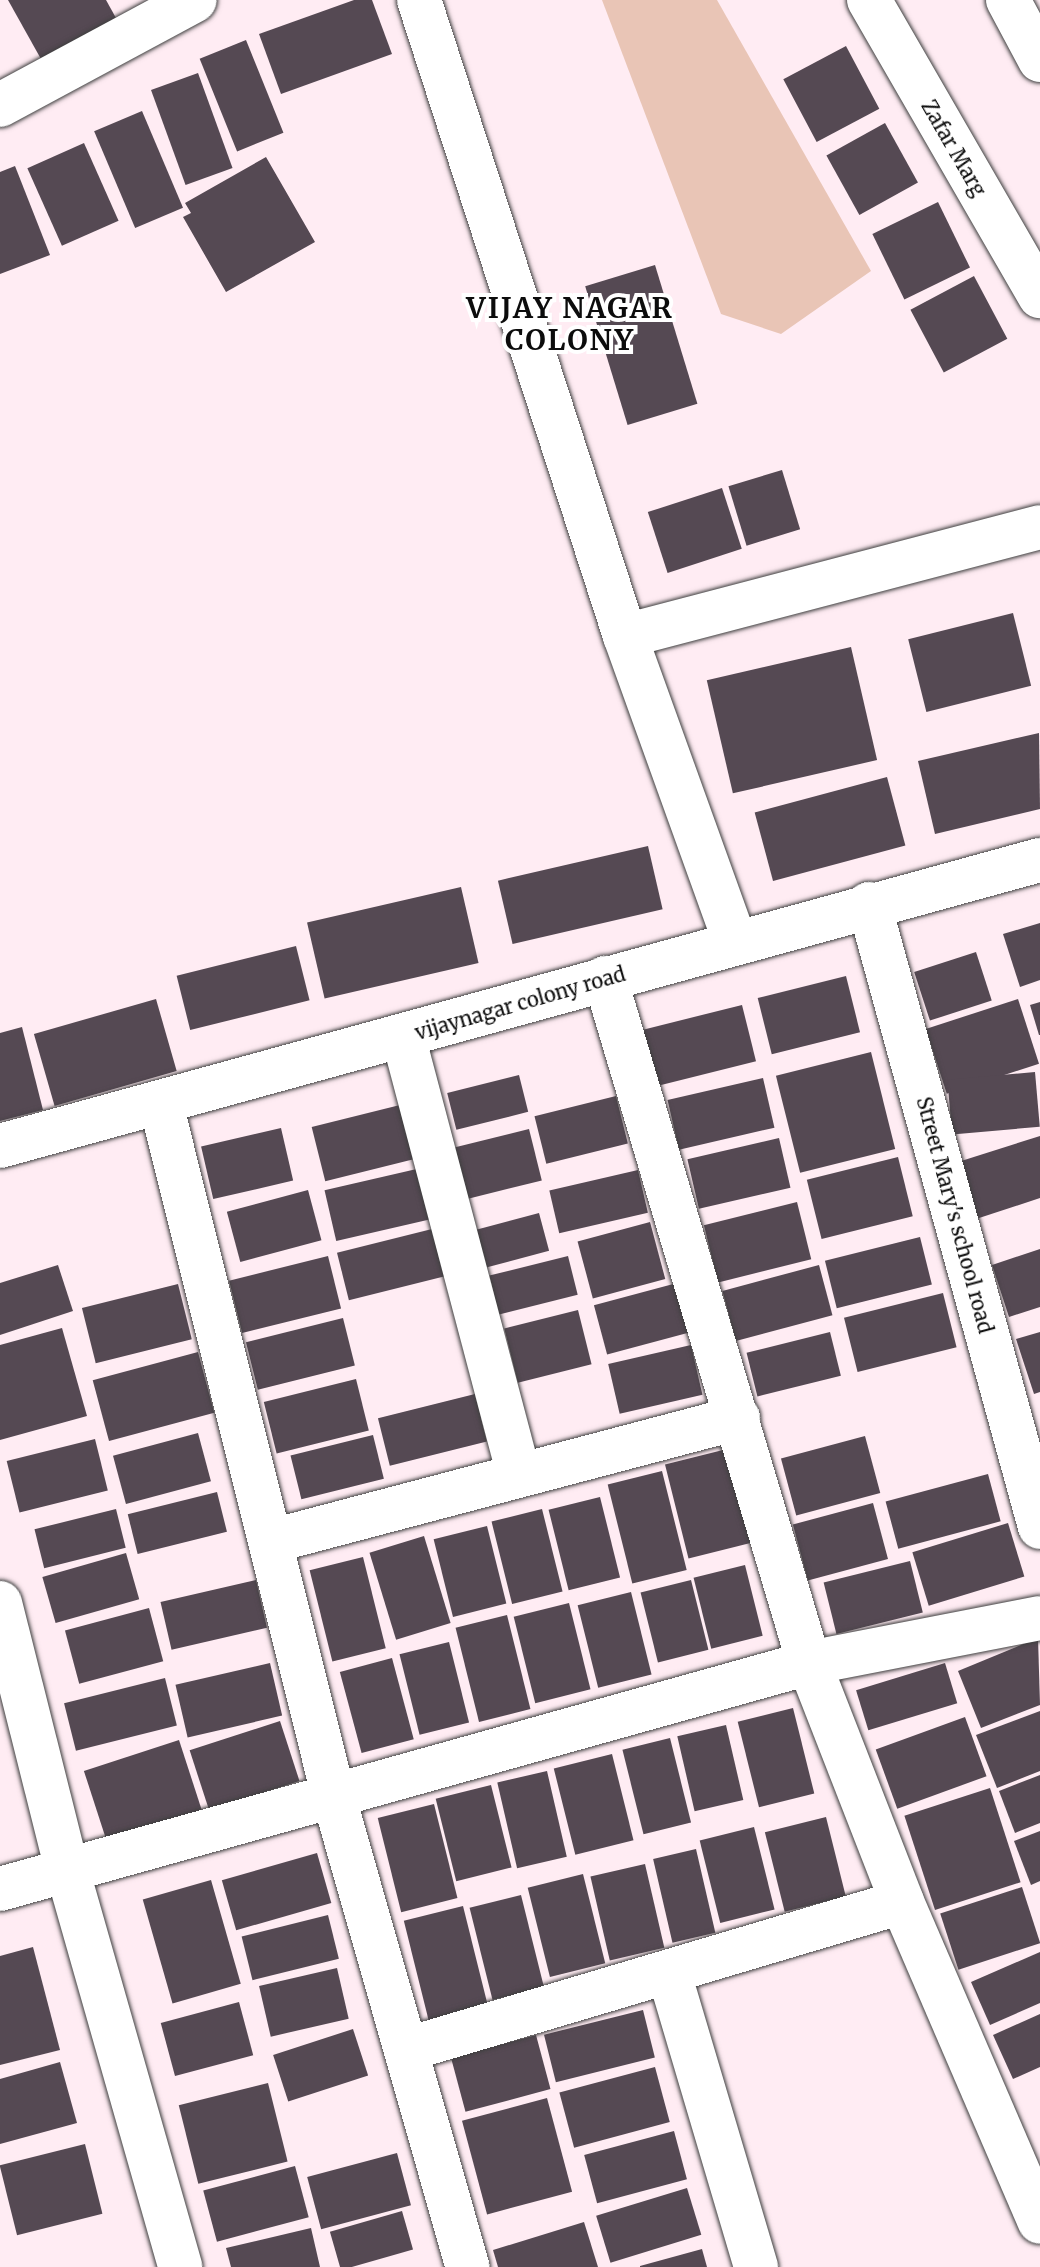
<!DOCTYPE html>
<html>
<head>
<meta charset="utf-8">
<style>
  body { margin:0 }
  #map { position:relative; width:1040px; height:2267px; overflow:hidden; background:#ffecf3; font-family:Merriweather,serif }
  div>[style] { position:absolute }
  .green>* { inset:0; background:#e9c5b6 }
  .building>* { inset:0; background:#554953; transform-origin:0 0 }
  .roads { filter:drop-shadow(0 0 2px #3f3f3f) drop-shadow(0 0 2px #3f3f3f) }
  .minor>* { height:44px; margin:-22px; padding:0 22px; transform-origin:22px; border-radius:22px; background:#fff }
  span { translate:-50% -50%; white-space:nowrap; text-align:center; line-height:1.15; -webkit-text-stroke:8px #fff; paint-order:stroke }
  .street-label { font-size:20px; color:#0c0c0c }
  .district-label { font-size:28px; color:#0c0c0c; font-weight:700; letter-spacing:2px }
</style>
</head>
<body>
<div id="map">
  <div class="green">
    <i style="clip-path:polygon(602px 0,717px 0,871px 271px,781px 334px,721px 314px)"></i>
  </div>
  <div class="building">
    <i style="clip-path:polygon(8px 0,106px 0,121px 27px,46px 68px)"></i>
    <i style="clip-path:polygon(354px 0,372px 0,392px 54px,281px 94px,259px 34px)"></i>
    <i style="left:246px;top:40px;width:100px;height:50px;rotate:68deg"></i>
    <i style="left:846px;top:46px;width:71px;height:71px;rotate:62deg"></i>
    <i style="left:198px;top:73px;width:101px;height:50px;rotate:70deg"></i>
    <i style="left:142px;top:111px;width:105px;height:52px;rotate:67deg"></i>
    <i style="left:885px;top:123px;width:68px;height:67px;rotate:61deg"></i>
    <i style="left:84px;top:143px;width:85px;height:62px;rotate:66deg"></i>
    <i style="clip-path:polygon(266px 157px,315px 242px,226px 292px,183px 217px,191px 213px,185px 203px)"></i>
    <i style="clip-path:polygon(15px 166px,50px 255px,0 274px,0 172px)"></i>
    <i style="left:938px;top:202px;width:73px;height:73px;rotate:64deg"></i>
    <i style="left:655px;top:265px;width:145px;height:73px;rotate:73deg"></i>
    <i style="left:974px;top:276px;width:71px;height:72px;rotate:62deg"></i>
    <i style="left:782px;top:470px;width:62px;height:56px;rotate:73deg"></i>
    <i style="left:722px;top:488px;width:64px;height:78px;rotate:72deg"></i>
    <i style="left:1013px;top:613px;width:75px;height:108px;rotate:76deg"></i>
    <i style="left:851px;top:647px;width:116px;height:148px;rotate:77deg"></i>
    <i style="clip-path:polygon(1039px 733px,1040px 809px,935px 834px,918px 761px)"></i>
    <i style="left:887px;top:777px;width:71px;height:137px;rotate:75deg"></i>
    <i style="left:648px;top:846px;width:65px;height:154px;rotate:77deg"></i>
    <i style="left:461px;top:887px;width:78px;height:158px;rotate:77deg"></i>
    <i style="clip-path:polygon(1040px 923px,1040px 980px,1020px 987px,1003px 934px)"></i>
    <i style="left:296px;top:946px;width:56px;height:123px;rotate:76deg"></i>
    <i style="left:976px;top:952px;width:51px;height:65px;rotate:72deg"></i>
    <i style="left:846px;top:976px;width:58px;height:91px;rotate:76deg"></i>
    <i style="left:156px;top:999px;width:75px;height:127px;rotate:74deg"></i>
    <i style="left:1018px;top:999px;width:68px;height:97px;rotate:72deg"></i>
    <i style="clip-path:polygon(1040px 1002px,1040px 1035px,1039px 1035px,1030px 1005px)"></i>
    <i style="left:742px;top:1005px;width:58px;height:105px;rotate:76deg"></i>
    <i style="clip-path:polygon(22px 1027px,43px 1110px,0 1121px,0 1033px)"></i>
    <i style="left:871px;top:1052px;width:100px;height:98px;rotate:76deg"></i>
    <i style="left:1035px;top:1072px;width:55px;height:88px;rotate:85deg"></i>
    <i style="left:519px;top:1075px;width:38px;height:74px;rotate:76deg"></i>
    <i style="left:763px;top:1078px;width:51px;height:98px;rotate:77deg"></i>
    <i style="left:616px;top:1096px;width:49px;height:84px;rotate:76deg"></i>
    <i style="left:400px;top:1105px;width:56px;height:91px;rotate:76deg"></i>
    <i style="left:281px;top:1128px;width:54px;height:82px;rotate:77deg"></i>
    <i style="left:529px;top:1129px;width:53px;height:78px;rotate:76deg"></i>
    <i style="clip-path:polygon(1040px 1136px,1040px 1198px,976px 1219px,958px 1162px)"></i>
    <i style="left:779px;top:1138px;width:51px;height:94px;rotate:77deg"></i>
    <i style="left:898px;top:1157px;width:61px;height:94px;rotate:76deg"></i>
    <i style="left:421px;top:1168px;width:52px;height:99px;rotate:77deg"></i>
    <i style="left:638px;top:1170px;width:44px;height:91px;rotate:77deg"></i>
    <i style="left:308px;top:1190px;width:52px;height:84px;rotate:75deg"></i>
    <i style="left:797px;top:1202px;width:59px;height:96px;rotate:76deg"></i>
    <i style="left:539px;top:1213px;width:39px;height:65px;rotate:75deg"></i>
    <i style="left:650px;top:1222px;width:59px;height:75px;rotate:75deg"></i>
    <i style="left:436px;top:1228px;width:49px;height:102px;rotate:76deg"></i>
    <i style="left:920px;top:1237px;width:49px;height:98px;rotate:76deg"></i>
    <i style="clip-path:polygon(1040px 1249px,1040px 1307px,1009px 1317px,992px 1265px)"></i>
    <i style="left:328px;top:1256px;width:54px;height:102px;rotate:76deg"></i>
    <i style="left:568px;top:1256px;width:40px;height:81px;rotate:76deg"></i>
    <i style="clip-path:polygon(58px 1265px,73px 1311px,0 1335px,0 1283px)"></i>
    <i style="left:819px;top:1265px;width:52px;height:100px;rotate:75deg"></i>
    <i style="left:677px;top:1283px;width:51px;height:86px;rotate:75deg"></i>
    <i style="left:178px;top:1284px;width:57px;height:99px;rotate:76deg"></i>
    <i style="left:943px;top:1293px;width:56px;height:102px;rotate:76deg"></i>
    <i style="left:578px;top:1310px;width:56px;height:76px;rotate:76deg"></i>
    <i style="left:343px;top:1318px;width:49px;height:100px;rotate:76deg"></i>
    <i style="clip-path:polygon(62px 1328px,87px 1416px,0 1440px,0 1345px)"></i>
    <i style="left:830px;top:1332px;width:45px;height:86px;rotate:76deg"></i>
    <i style="clip-path:polygon(1040px 1332px,1040px 1392px,1034px 1394px,1016px 1339px)"></i>
    <i style="left:691px;top:1345px;width:51px;height:85px;rotate:77deg"></i>
    <i style="left:198px;top:1352px;width:63px;height:109px;rotate:75deg"></i>
    <i style="left:356px;top:1379px;width:53px;height:95px;rotate:76deg"></i>
    <i style="left:475px;top:1394px;width:49px;height:100px;rotate:76deg"></i>
    <i style="left:198px;top:1433px;width:50px;height:88px;rotate:75deg"></i>
    <i style="left:373px;top:1435px;width:45px;height:85px;rotate:76deg"></i>
    <i style="left:865px;top:1436px;width:59px;height:87px;rotate:75deg"></i>
    <i style="left:95px;top:1439px;width:53px;height:91px;rotate:76deg"></i>
    <i style="left:731px;top:1448px;width:97px;height:68px;rotate:76deg"></i>
    <i style="left:662px;top:1471px;width:102px;height:56px;rotate:76deg"></i>
    <i style="left:988px;top:1474px;width:49px;height:106px;rotate:75deg"></i>
    <i style="left:217px;top:1492px;width:41px;height:92px;rotate:76deg"></i>
    <i style="left:600px;top:1497px;width:83px;height:53px;rotate:76deg"></i>
    <i style="left:873px;top:1503px;width:58px;height:83px;rotate:75deg"></i>
    <i style="left:116px;top:1509px;width:40px;height:84px;rotate:76deg"></i>
    <i style="left:542px;top:1509px;width:85px;height:52px;rotate:76deg"></i>
    <i style="left:1008px;top:1523px;width:56px;height:100px;rotate:73deg"></i>
    <i style="left:487px;top:1526px;width:80px;height:55px;rotate:76deg"></i>
    <i style="left:424px;top:1536px;width:91px;height:57px;rotate:73deg"></i>
    <i style="left:126px;top:1553px;width:48px;height:87px;rotate:74deg"></i>
    <i style="left:363px;top:1557px;width:94px;height:55px;rotate:76deg"></i>
    <i style="left:910px;top:1561px;width:53px;height:89px;rotate:76deg"></i>
    <i style="left:745px;top:1565px;width:73px;height:53px;rotate:76deg"></i>
    <i style="left:256px;top:1580px;width:49px;height:98px;rotate:77deg"></i>
    <i style="left:691px;top:1580px;width:72px;height:52px;rotate:76deg"></i>
    <i style="left:631px;top:1592px;width:85px;height:55px;rotate:76deg"></i>
    <i style="left:569px;top:1603px;width:89px;height:57px;rotate:76deg"></i>
    <i style="left:149px;top:1608px;width:55px;height:87px;rotate:75deg"></i>
    <i style="left:507px;top:1615px;width:97px;height:53px;rotate:76deg"></i>
    <i style="clip-path:polygon(1038px 1638px,1040px 1705px,981px 1728px,958px 1671px)"></i>
    <i style="left:449px;top:1642px;width:83px;height:51px;rotate:76deg"></i>
    <i style="left:392px;top:1658px;width:84px;height:54px;rotate:75deg"></i>
    <i style="left:270px;top:1663px;width:54px;height:97px;rotate:77deg"></i>
    <i style="left:945px;top:1663px;width:42px;height:93px;rotate:73deg"></i>
    <i style="left:165px;top:1678px;width:49px;height:104px;rotate:76deg"></i>
    <i style="left:793px;top:1708px;width:88px;height:57px;rotate:76deg"></i>
    <i style="clip-path:polygon(1040px 1711px,1040px 1771px,997px 1788px,976px 1735px)"></i>
    <i style="left:965px;top:1717px;width:63px;height:95px;rotate:70deg"></i>
    <i style="left:280px;top:1721px;width:63px;height:95px;rotate:72deg"></i>
    <i style="left:726px;top:1725px;width:77px;height:50px;rotate:77deg"></i>
    <i style="left:670px;top:1738px;width:87px;height:49px;rotate:76deg"></i>
    <i style="left:179px;top:1740px;width:77px;height:100px;rotate:72deg"></i>
    <i style="left:612px;top:1754px;width:89px;height:60px;rotate:76deg"></i>
    <i style="left:547px;top:1771px;width:88px;height:51px;rotate:77deg"></i>
    <i style="clip-path:polygon(1040px 1775px,1040px 1823px,1015px 1833px,999px 1791px)"></i>
    <i style="left:491px;top:1785px;width:85px;height:57px;rotate:76deg"></i>
    <i style="left:990px;top:1788px;width:99px;height:90px;rotate:72deg"></i>
    <i style="left:434px;top:1804px;width:97px;height:58px;rotate:76deg"></i>
    <i style="left:826px;top:1817px;width:82px;height:63px;rotate:76deg"></i>
    <i style="left:754px;top:1827px;width:85px;height:56px;rotate:76deg"></i>
    <i style="clip-path:polygon(1040px 1831px,1040px 1881px,1031px 1885px,1014px 1841px)"></i>
    <i style="left:696px;top:1849px;width:86px;height:44px;rotate:77deg"></i>
    <i style="left:317px;top:1853px;width:52px;height:99px;rotate:74deg"></i>
    <i style="left:645px;top:1864px;width:86px;height:56px;rotate:77deg"></i>
    <i style="left:583px;top:1874px;width:92px;height:57px;rotate:76deg"></i>
    <i style="left:211px;top:1880px;width:108px;height:71px;rotate:74deg"></i>
    <i style="left:1022px;top:1887px;width:59px;height:86px;rotate:72deg"></i>
    <i style="left:521px;top:1895px;width:95px;height:53px;rotate:76deg"></i>
    <i style="left:463px;top:1906px;width:103px;height:61px;rotate:76deg"></i>
    <i style="left:328px;top:1915px;width:45px;height:89px;rotate:76deg"></i>
    <i style="clip-path:polygon(33px 1947px,60px 2050px,0 2065px,0 1956px)"></i>
    <i style="clip-path:polygon(1040px 1952px,1040px 2003px,990px 2025px,971px 1982px)"></i>
    <i style="left:337px;top:1968px;width:52px;height:80px;rotate:77deg"></i>
    <i style="left:239px;top:2002px;width:55px;height:81px;rotate:75deg"></i>
    <i style="left:643px;top:2010px;width:49px;height:102px;rotate:76deg"></i>
    <i style="clip-path:polygon(1040px 2014px,1040px 2067px,1013px 2079px,993px 2035px)"></i>
    <i style="left:353px;top:2029px;width:49px;height:84px;rotate:72deg"></i>
    <i style="left:536px;top:2035px;width:56px;height:88px;rotate:75deg"></i>
    <i style="clip-path:polygon(60px 2062px,77px 2123px,0 2144px,0 2079px)"></i>
    <i style="left:655px;top:2067px;width:57px;height:99px;rotate:75deg"></i>
    <i style="left:268px;top:2083px;width:81px;height:92px;rotate:76deg"></i>
    <i style="left:547px;top:2098px;width:97px;height:88px;rotate:75deg"></i>
    <i style="left:674px;top:2131px;width:50px;height:93px;rotate:75deg"></i>
    <i style="left:85px;top:2144px;width:72px;height:88px;rotate:76deg"></i>
    <i style="left:397px;top:2153px;width:54px;height:93px;rotate:75deg"></i>
    <i style="left:295px;top:2166px;width:53px;height:95px;rotate:75deg"></i>
    <i style="left:687px;top:2188px;width:49px;height:95px;rotate:73deg"></i>
    <i style="left:402px;top:2211px;width:40px;height:75px;rotate:74deg"></i>
    <i style="clip-path:polygon(584px 2222px,598px 2267px,498px 2267px,493px 2250px)"></i>
    <i style="clip-path:polygon(311px 2228px,320px 2267px,231px 2267px,226px 2248px)"></i>
    <i style="clip-path:polygon(702px 2249px,707px 2267px,640px 2267px,640px 2266px)"></i>
  </div>
  <div class="roads">
    <div class="minor">
      <i style="left:419px;top:0;width:669px;rotate:72.05deg"></i>
      <i style="left:625px;top:636px;width:325px;rotate:70.2deg"></i>
      <i style="left:869px;top:0;width:342px;rotate:60deg"></i>
      <i style="left:1008px;top:0;width:68px;rotate:61.9deg"></i>
      <i style="left:0;top:105px;width:221px;rotate:-28.3deg"></i>
      <i style="left:625px;top:636px;width:429px;rotate:-14.7deg"></i>
      <i style="left:869px;top:904px;width:646px;rotate:74.65deg"></i>
      <i style="left:605px;top:978px;width:715px;rotate:73.42deg"></i>
      <i style="left:809px;top:1663px;width:256px;rotate:68.7deg"></i>
      <i style="left:902px;top:1902px;width:348px;rotate:66.7deg"></i>
      <i style="left:403px;top:1036px;width:454px;rotate:75.2deg"></i>
      <i style="left:161px;top:1104px;width:715px;rotate:76deg"></i>
      <i style="left:334px;top:1798px;width:488px;rotate:74.1deg"></i>
      <i style="left:0;top:1146px;width:1079px;rotate:-15.38deg"></i>
      <i style="left:272px;top:1541px;width:482px;rotate:-14.8deg"></i>
      <i style="left:0;top:1603px;width:274px;rotate:75.9deg"></i>
      <i style="left:67px;top:1869px;width:414px;rotate:74.1deg"></i>
      <i style="left:0;top:1889px;width:840px;rotate:-15.61deg"></i>
      <i style="left:809px;top:1663px;width:235px;rotate:-11deg"></i>
      <i style="left:669px;top:1973px;width:307px;rotate:73.5deg"></i>
      <i style="left:408px;top:2049px;width:515px;rotate:-16.57deg"></i>
    </div>
  </div>
  <div class="street-label">
    <span style="left:954px;top:148px;rotate:60deg">Zafar Marg</span>
    <span style="left:520px;top:1003px;rotate:-16deg">vijaynagar colony road</span>
    <span style="left:955px;top:1215px;rotate:75deg">Street Mary's school road</span>
  </div>
  <div class="district-label">
    <span style="left:570px;top:324px">VIJAY NAGAR<br>COLONY</span>
  </div>
</div>
</body>
</html>
